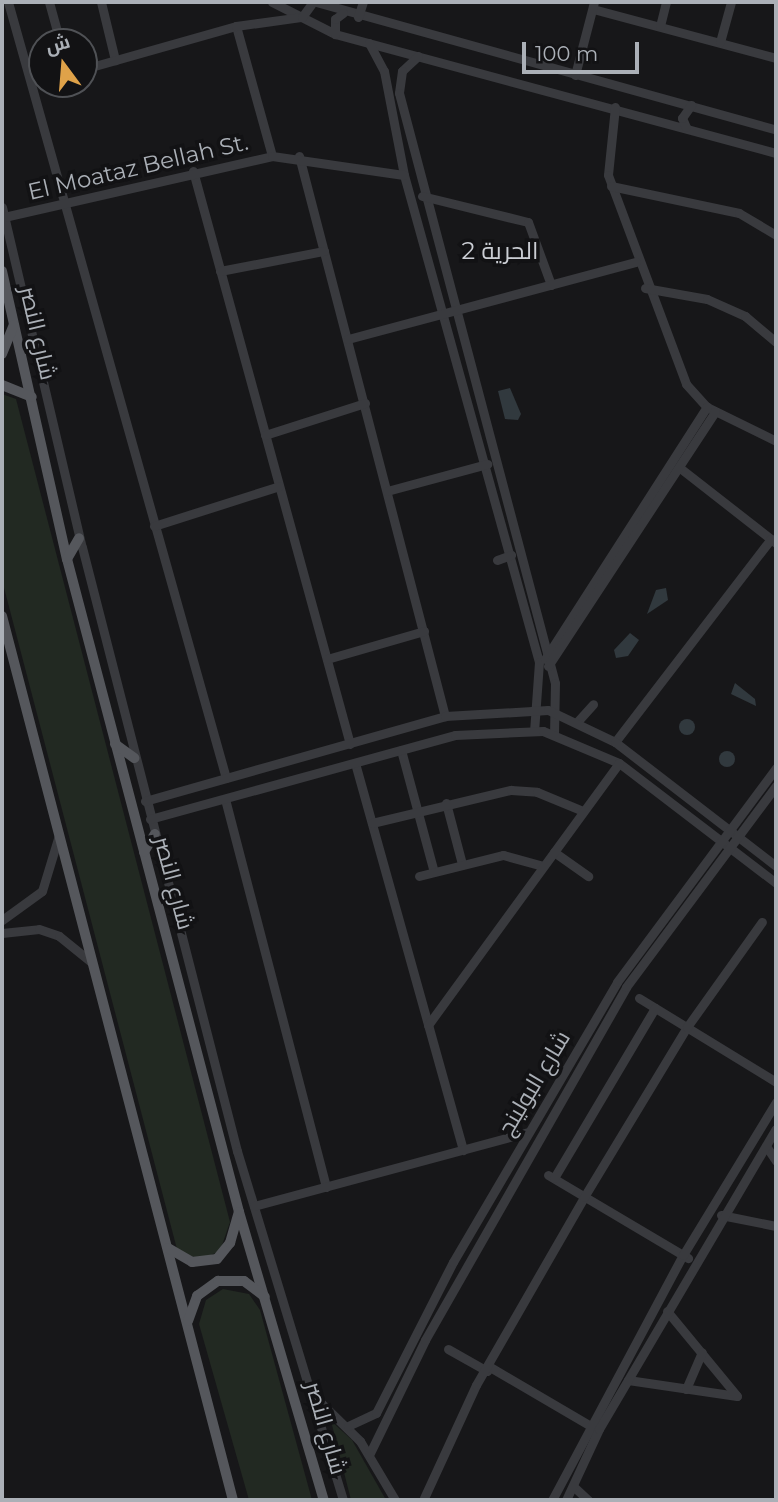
<!DOCTYPE html>
<html>
<head>
<meta charset="utf-8">
<style>
  body { margin:0 }
  #map { position:relative; width:778px; height:1502px; overflow:hidden; background:#171719; font-family:Montserrat,Cairo,sans-serif }
  div>[style] { position:absolute }
  .green>* { inset:0; background:#222922 }
  .water>* { inset:0; background:#31393e }
  .round { border-radius:50% }
  .minor>* { height:9px; margin:-4.5px; padding:0 4.5px; transform-origin:4.5px; border-radius:4.5px; background:#393a3e }
  .major>* { height:10px; margin:-5px; padding:0 5px; transform-origin:5px; border-radius:5px; background:#55575c }
  span { translate:-50% -50%; white-space:nowrap; text-align:center; line-height:1.15; -webkit-text-stroke:7px #121214; paint-order:stroke }
  .street-label { font-size:23px; color:#abb0b7 }
  .neighbourhood-label { font-size:24px; color:#cbced4 }
  .frame { position:absolute; inset:0; border:4px solid #abb0b7; pointer-events:none }
  .north { position:absolute; left:28px; top:28px; width:70px; height:70px; box-sizing:border-box; background:#121214; border:2px solid #4f5155; border-radius:50%; rotate:344deg; font-size:19px; font-weight:700; line-height:28px; text-align:center; color:#abb0b7 }
  .north::after { content:''; display:block; margin:auto; width:24px; height:32px; background:#dfa249; clip-path:polygon(50% 0,100% 100%,50% 72%,0 100%) }
  .scale { position:absolute; left:522px; top:42px; width:117px; height:32px; box-sizing:border-box; border:4px solid #abb0b7; border-top:0; padding-left:9px; font-size:21px; line-height:24px; white-space:nowrap; color:#abb0b7; -webkit-text-stroke:5px #121214; paint-order:stroke }
</style>
</head>
<body>
<div id="map">
  <div class="green">
    <i style="clip-path:polygon(2px 394px,16px 399px,230px 1222px,220px 1251px,202px 1259px,178px 1253px,2px 580px)"></i>
    <i style="clip-path:polygon(223px 1289px,249px 1294px,260px 1310px,312px 1500px,249px 1500px,199px 1324px,206px 1300px)"></i>
    <i style="clip-path:polygon(331px 1421px,352px 1440px,386px 1500px,351px 1500px)"></i>
  </div>
  <div class="water">
    <i style="clip-path:polygon(510px 388px,521px 414px,518px 420px,505px 419px,498px 391px)"></i>
    <i style="clip-path:polygon(666px 588px,668px 600px,647px 614px,656px 590px)"></i>
    <i style="clip-path:polygon(630px 633px,639px 640px,628px 656px,616px 658px,614px 650px)"></i>
    <i style="clip-path:polygon(735px 683px,755px 699px,756px 706px,731px 694px)"></i>
    <i class="round" style="left:679px;top:719px;width:16px;height:16px"></i>
    <i class="round" style="left:719px;top:751px;width:16px;height:16px"></i>
  </div>
  <div class="minor">
    <i style="left:8px;top:2px;width:806px;rotate:74.31deg"></i>
    <i style="left:49px;top:2px;width:41px;rotate:74.6deg"></i>
    <i style="left:101px;top:2px;width:60px;rotate:76.4deg"></i>
    <i style="left:272px;top:2px;width:71px;rotate:26.9deg"></i>
    <i style="left:335px;top:34px;width:457px;rotate:15.1deg"></i>
    <i style="left:316px;top:2px;width:477px;rotate:15.5deg"></i>
    <i style="left:593px;top:9px;width:189px;rotate:15deg"></i>
    <i style="left:358px;top:17px;width:16px;rotate:-72deg"></i>
    <i style="left:236px;top:26px;width:135px;rotate:74.5deg"></i>
    <i style="left:660px;top:26px;width:25px;rotate:-76deg"></i>
    <i style="left:335px;top:34px;width:15px;rotate:-90deg"></i>
    <i style="left:335px;top:19px;width:10px;rotate:-37deg"></i>
    <i style="left:720px;top:42px;width:41px;rotate:-74.6deg"></i>
    <i style="left:369px;top:43px;width:32px;rotate:62deg"></i>
    <i style="left:384px;top:71px;width:106px;rotate:79.1deg"></i>
    <i style="left:404px;top:175px;width:505px;rotate:74.51deg"></i>
    <i style="left:539px;top:662px;width:69px;rotate:94.1deg"></i>
    <i style="left:418px;top:56px;width:22px;rotate:137deg"></i>
    <i style="left:402px;top:71px;width:22px;rotate:98deg"></i>
    <i style="left:399px;top:93px;width:610px;rotate:75.19deg"></i>
    <i style="left:555px;top:683px;width:50px;rotate:91.1deg"></i>
    <i style="left:84px;top:69px;width:158px;rotate:-15.8deg"></i>
    <i style="left:236px;top:26px;width:67px;rotate:-7.8deg"></i>
    <i style="left:302px;top:17px;width:19px;rotate:-54deg"></i>
    <i style="left:575px;top:75px;width:75px;rotate:-75.4deg"></i>
    <i style="left:615px;top:107px;width:68px;rotate:95.9deg"></i>
    <i style="left:608px;top:175px;width:223px;rotate:69.5deg"></i>
    <i style="left:686px;top:384px;width:31px;rotate:48deg"></i>
    <i style="left:707px;top:407px;width:77px;rotate:26.2deg"></i>
    <i style="left:686px;top:127px;width:10px;rotate:-114deg"></i>
    <i style="left:682px;top:118px;width:16px;rotate:-55deg"></i>
    <i style="left:299px;top:156px;width:579px;rotate:75.39deg"></i>
    <i style="left:193px;top:171px;width:594px;rotate:74.68deg"></i>
    <i style="left:611px;top:186px;width:131px;rotate:11.9deg"></i>
    <i style="left:739px;top:213px;width:43px;rotate:30.7deg"></i>
    <i style="left:422px;top:196px;width:109px;rotate:13.8deg"></i>
    <i style="left:528px;top:222px;width:67px;rotate:69.9deg"></i>
    <i style="left:2px;top:207px;width:349px;rotate:76.8deg"></i>
    <i style="left:82px;top:547px;width:624px;rotate:75.61deg"></i>
    <i style="left:237px;top:1151px;width:365px;rotate:73.1deg"></i>
    <i style="left:4px;top:217px;width:275px;rotate:-12.8deg"></i>
    <i style="left:272px;top:156px;width:133px;rotate:8.2deg"></i>
    <i style="left:220px;top:271px;width:106px;rotate:-10.9deg"></i>
    <i style="left:645px;top:288px;width:63px;rotate:10.1deg"></i>
    <i style="left:707px;top:299px;width:42px;rotate:24.1deg"></i>
    <i style="left:745px;top:316px;width:40px;rotate:40deg"></i>
    <i style="left:348px;top:339px;width:298px;rotate:-15deg"></i>
    <i style="left:265px;top:435px;width:105px;rotate:-17.7deg"></i>
    <i style="left:680px;top:468px;width:122px;rotate:38deg"></i>
    <i style="left:387px;top:491px;width:104px;rotate:-15.1deg"></i>
    <i style="left:154px;top:526px;width:131px;rotate:-17.7deg"></i>
    <i style="left:497px;top:560px;width:15px;rotate:-20deg"></i>
    <i style="left:327px;top:659px;width:101px;rotate:-16.1deg"></i>
    <i style="left:545px;top:659px;width:300px;rotate:-57.3deg"></i>
    <i style="left:548px;top:666px;width:304px;rotate:-56.7deg"></i>
    <i style="left:577px;top:722px;width:24px;rotate:-48deg"></i>
    <i style="left:615px;top:742px;width:256px;rotate:-52.5deg"></i>
    <i style="left:401px;top:750px;width:126px;rotate:74.9deg"></i>
    <i style="left:355px;top:763px;width:402px;rotate:74.4deg"></i>
    <i style="left:225px;top:799px;width:401px;rotate:75.4deg"></i>
    <i style="left:145px;top:801px;width:312px;rotate:-15.8deg"></i>
    <i style="left:445px;top:716px;width:103px;rotate:-3.3deg"></i>
    <i style="left:548px;top:710px;width:74px;rotate:25.5deg"></i>
    <i style="left:615px;top:742px;width:203px;rotate:37.6deg"></i>
    <i style="left:446px;top:803px;width:63px;rotate:75.3deg"></i>
    <i style="left:150px;top:819px;width:316px;rotate:-15.4deg"></i>
    <i style="left:455px;top:735px;width:88px;rotate:-2.6deg"></i>
    <i style="left:543px;top:731px;width:82px;rotate:22.8deg"></i>
    <i style="left:619px;top:763px;width:198px;rotate:37.4deg"></i>
    <i style="left:372px;top:823px;width:143px;rotate:-13.4deg"></i>
    <i style="left:511px;top:790px;width:26px;rotate:4deg"></i>
    <i style="left:537px;top:792px;width:50px;rotate:22.4deg"></i>
    <i style="left:554px;top:852px;width:42px;rotate:35.2deg"></i>
    <i style="left:419px;top:876px;width:87px;rotate:-14deg"></i>
    <i style="left:503px;top:855px;width:41px;rotate:15.4deg"></i>
    <i style="left:2px;top:920px;width:49px;rotate:-35.9deg"></i>
    <i style="left:42px;top:891px;width:59px;rotate:-73.1deg"></i>
    <i style="left:2px;top:933px;width:37px;rotate:-6deg"></i>
    <i style="left:39px;top:929px;width:21px;rotate:19deg"></i>
    <i style="left:59px;top:936px;width:41px;rotate:39.1deg"></i>
    <i style="left:639px;top:998px;width:161px;rotate:31.5deg"></i>
    <i style="left:428px;top:1025px;width:324px;rotate:-53.9deg"></i>
    <i style="left:766px;top:1146px;width:18px;rotate:56deg"></i>
    <i style="left:548px;top:1175px;width:163px;rotate:30.7deg"></i>
    <i style="left:554px;top:1178px;width:198px;rotate:-59.3deg"></i>
    <i style="left:254px;top:1206px;width:284px;rotate:-15.1deg"></i>
    <i style="left:721px;top:1215px;width:56px;rotate:11.3deg"></i>
    <i style="left:448px;top:1349px;width:45px;rotate:29.4deg"></i>
    <i style="left:490px;top:1367px;width:115px;rotate:30.4deg"></i>
    <i style="left:628px;top:1380px;width:110px;rotate:8.4deg"></i>
    <i style="left:737px;top:1396px;width:110px;rotate:-129.5deg"></i>
    <i style="left:686px;top:1389px;width:40px;rotate:-66.6deg"></i>
    <i style="left:318px;top:1400px;width:59px;rotate:44.3deg"></i>
    <i style="left:360px;top:1441px;width:69px;rotate:59.3deg"></i>
    <i style="left:348px;top:1426px;width:31px;rotate:-25deg"></i>
    <i style="left:376px;top:1413px;width:169px;rotate:-63deg"></i>
    <i style="left:453px;top:1262px;width:324px;rotate:-59.6deg"></i>
    <i style="left:617px;top:982px;width:267px;rotate:-53.4deg"></i>
    <i style="left:369px;top:1455px;width:128px;rotate:-64deg"></i>
    <i style="left:425px;top:1340px;width:406px;rotate:-60.3deg"></i>
    <i style="left:626px;top:987px;width:251px;rotate:-53.3deg"></i>
    <i style="left:573px;top:1486px;width:21px;rotate:43deg"></i>
    <i style="left:424px;top:1498px;width:124px;rotate:-65.3deg"></i>
    <i style="left:476px;top:1385px;width:217px;rotate:-60.1deg"></i>
    <i style="left:584px;top:1197px;width:199px;rotate:-58.8deg"></i>
    <i style="left:687px;top:1027px;width:129px;rotate:-54.5deg"></i>
    <i style="left:552px;top:1500px;width:278px;rotate:-61.9deg"></i>
    <i style="left:683px;top:1255px;width:179px;rotate:-58.7deg"></i>
    <i style="left:566px;top:1500px;width:78px;rotate:-65.1deg"></i>
    <i style="left:599px;top:1429px;width:348px;rotate:-59.5deg"></i>
  </div>
  <div class="major">
    <i style="left:2px;top:271px;width:295px;rotate:77.3deg"></i>
    <i style="left:67px;top:559px;width:675px;rotate:75.24deg"></i>
    <i style="left:239px;top:1212px;width:300px;rotate:73.6deg"></i>
    <i style="left:2px;top:354px;width:31px;rotate:-68deg"></i>
    <i style="left:2px;top:385px;width:32px;rotate:22deg"></i>
    <i style="left:67px;top:559px;width:24px;rotate:-60deg"></i>
    <i style="left:2px;top:616px;width:914px;rotate:75.36deg"></i>
    <i style="left:115px;top:744px;width:24px;rotate:36deg"></i>
    <i style="left:144px;top:852px;width:21px;rotate:-59deg"></i>
    <i style="left:168px;top:1248px;width:28px;rotate:30deg"></i>
    <i style="left:192px;top:1262px;width:25px;rotate:-7deg"></i>
    <i style="left:217px;top:1259px;width:21px;rotate:-51deg"></i>
    <i style="left:230px;top:1243px;width:32px;rotate:-74deg"></i>
    <i style="left:188px;top:1321px;width:27px;rotate:-70deg"></i>
    <i style="left:197px;top:1296px;width:26px;rotate:-36deg"></i>
    <i style="left:218px;top:1281px;width:26px"></i>
    <i style="left:244px;top:1281px;width:26px;rotate:37deg"></i>
  </div>
  <div class="street-label">
    <span style="left:138px;top:167px;rotate:-13deg">El Moataz Bellah St.</span>
    <span style="left:38px;top:333px;rotate:77deg">شارع النصر</span>
    <span style="left:174px;top:883px;rotate:75deg">شارع النصر</span>
    <span style="left:534px;top:1083px;rotate:-59deg">شارع البولينج</span>
    <span style="left:326px;top:1428px;rotate:74deg">شارع النصر</span>
  </div>
  <div class="neighbourhood-label">
    <span style="left:500px;top:251px">الحرية 2</span>
  </div>
  <div class="frame"></div>
  <div class="north">ش</div>
  <div class="scale">100 m</div>
</div>
</body>
</html>
